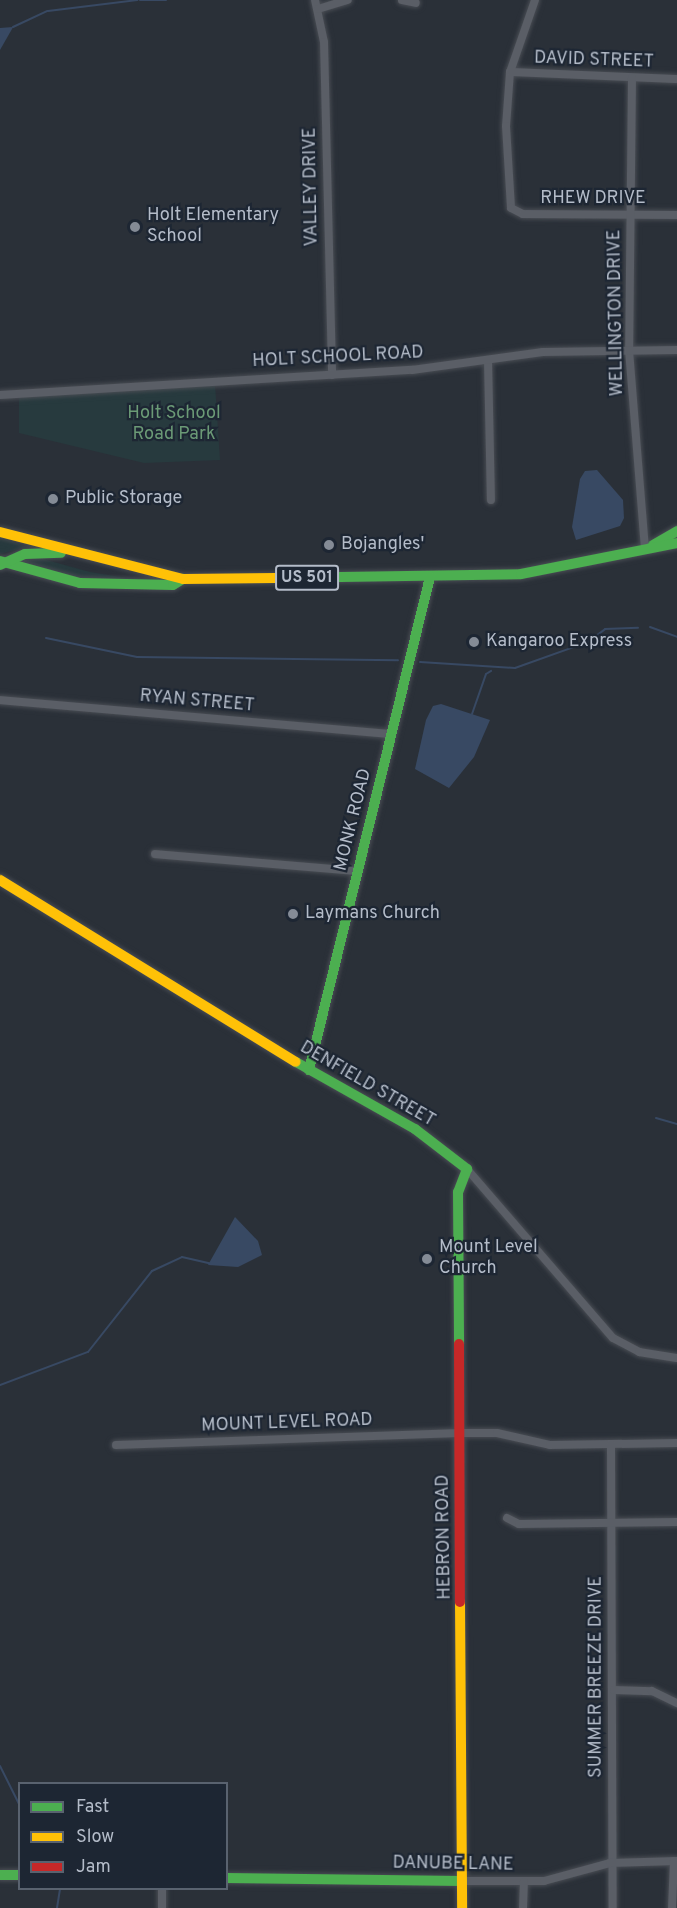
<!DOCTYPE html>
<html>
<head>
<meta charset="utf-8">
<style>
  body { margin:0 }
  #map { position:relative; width:677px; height:1908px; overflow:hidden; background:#2a3038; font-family:Overpass,sans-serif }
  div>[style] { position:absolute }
  .green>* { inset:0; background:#273a3e }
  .water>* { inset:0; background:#384963 }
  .stream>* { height:2px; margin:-1px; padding:0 1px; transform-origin:1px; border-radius:1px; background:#384963 }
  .roads { filter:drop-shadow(0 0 2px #484c53) drop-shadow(0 0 2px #484c53) }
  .street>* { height:8px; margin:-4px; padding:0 4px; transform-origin:4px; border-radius:4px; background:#5a5e66 }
  .fast>* { height:10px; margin:-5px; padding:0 5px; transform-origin:5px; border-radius:5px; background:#4caf50 }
  .slow>* { height:10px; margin:-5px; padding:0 5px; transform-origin:5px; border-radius:5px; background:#ffc107 }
  .jam>* { height:10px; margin:-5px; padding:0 5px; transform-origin:5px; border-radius:5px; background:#c62828 }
  .dots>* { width:16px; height:16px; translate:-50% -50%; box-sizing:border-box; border:3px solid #1d2633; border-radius:50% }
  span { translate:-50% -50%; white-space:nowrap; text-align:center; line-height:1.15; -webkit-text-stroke:4.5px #1d2633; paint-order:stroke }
  .shield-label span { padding:2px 4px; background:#1d2633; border:2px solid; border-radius:4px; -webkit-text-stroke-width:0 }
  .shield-label { font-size:16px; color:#b4bcc9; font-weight:700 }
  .street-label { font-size:18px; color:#b4bcc9 }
  .poi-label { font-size:18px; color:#b4bcc9 }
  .left { translate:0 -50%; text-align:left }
  .park-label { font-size:18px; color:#6b9a76 }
  .legend { position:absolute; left:18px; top:1782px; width:210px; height:108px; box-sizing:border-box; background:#1d2633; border:2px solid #59626f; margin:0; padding:8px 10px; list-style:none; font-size:18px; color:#b4bcc9 }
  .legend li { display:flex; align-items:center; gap:12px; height:30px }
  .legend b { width:30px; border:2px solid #59626f }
</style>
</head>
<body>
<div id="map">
  <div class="green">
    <i style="clip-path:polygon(215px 384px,220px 460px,144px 463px,19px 433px,19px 397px)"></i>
    <i style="clip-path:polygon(0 537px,26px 547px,0 554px)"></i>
    <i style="clip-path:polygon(43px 559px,90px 572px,140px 580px,78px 579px,18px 560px)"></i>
  </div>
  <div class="water">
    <i style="clip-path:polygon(13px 27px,12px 29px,0 50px,0 28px)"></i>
    <i style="clip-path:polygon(597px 470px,623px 500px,624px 518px,620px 526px,576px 540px,572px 527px,580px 479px,585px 471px)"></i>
    <i style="clip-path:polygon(441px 704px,490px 720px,474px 757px,449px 788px,415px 769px,426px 720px,433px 706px)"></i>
    <i style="clip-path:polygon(235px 1217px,258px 1241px,262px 1255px,238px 1267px,208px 1265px)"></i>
  </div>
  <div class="stream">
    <i style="left:140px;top:0;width:26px"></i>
    <i style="left:13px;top:27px;width:38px;rotate:-25deg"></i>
    <i style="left:48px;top:11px;width:90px;rotate:-7deg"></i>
    <i style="left:650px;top:627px;width:29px;rotate:20deg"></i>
    <i style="left:46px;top:638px;width:93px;rotate:11.8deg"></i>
    <i style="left:137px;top:657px;width:261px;rotate:0.7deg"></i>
    <i style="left:420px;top:662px;width:95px;rotate:3.6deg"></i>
    <i style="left:515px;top:668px;width:77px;rotate:-19.6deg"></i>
    <i style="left:588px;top:642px;width:21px;rotate:-37deg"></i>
    <i style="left:605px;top:629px;width:33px;rotate:-2deg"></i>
    <i style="left:472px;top:714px;width:42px;rotate:-70.7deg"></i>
    <i style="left:486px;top:674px;width:6px;rotate:-31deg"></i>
    <i style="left:656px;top:1118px;width:22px;rotate:16deg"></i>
    <i style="left:0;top:1385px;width:94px;rotate:-20.6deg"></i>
    <i style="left:88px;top:1352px;width:103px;rotate:-51.7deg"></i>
    <i style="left:152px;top:1271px;width:33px;rotate:-25deg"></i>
    <i style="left:182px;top:1257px;width:28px;rotate:13deg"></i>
    <i style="left:0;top:1766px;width:45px;rotate:63.4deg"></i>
    <i style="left:57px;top:1908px;width:20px;rotate:-81deg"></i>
  </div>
  <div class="roads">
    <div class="street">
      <i style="left:315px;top:0;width:43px;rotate:77.9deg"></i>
      <i style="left:324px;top:42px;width:333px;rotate:88.6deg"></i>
      <i style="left:402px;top:0;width:14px;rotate:12deg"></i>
      <i style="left:535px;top:0;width:76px;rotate:109.1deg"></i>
      <i style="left:510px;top:72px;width:54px;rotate:94.2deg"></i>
      <i style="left:506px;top:126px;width:82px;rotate:86.5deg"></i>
      <i style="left:511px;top:208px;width:13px;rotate:27deg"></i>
      <i style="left:523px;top:214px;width:154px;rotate:0.4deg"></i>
      <i style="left:318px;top:9px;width:31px;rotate:-17deg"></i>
      <i style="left:510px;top:72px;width:167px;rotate:2.4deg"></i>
      <i style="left:632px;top:78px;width:272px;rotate:90.6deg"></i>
      <i style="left:629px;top:350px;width:198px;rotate:85.4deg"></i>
      <i style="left:488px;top:360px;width:140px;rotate:88.8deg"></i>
      <i style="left:0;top:395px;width:413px;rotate:-3.5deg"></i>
      <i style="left:412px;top:370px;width:132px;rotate:-7.8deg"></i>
      <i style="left:543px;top:352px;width:134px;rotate:-0.9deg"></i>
      <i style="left:0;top:700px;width:393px;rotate:5deg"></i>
      <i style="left:155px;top:854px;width:204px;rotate:4.8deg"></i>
      <i style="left:467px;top:1169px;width:223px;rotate:49.2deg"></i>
      <i style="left:613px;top:1338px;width:30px;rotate:28deg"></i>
      <i style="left:639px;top:1352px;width:38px;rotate:9deg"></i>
      <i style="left:116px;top:1445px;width:344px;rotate:-2deg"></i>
      <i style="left:460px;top:1433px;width:37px"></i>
      <i style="left:497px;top:1433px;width:54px;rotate:12.8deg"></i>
      <i style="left:550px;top:1445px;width:127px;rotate:-0.9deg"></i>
      <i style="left:611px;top:1445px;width:463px;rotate:89.8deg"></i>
      <i style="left:507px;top:1518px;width:13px;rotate:27deg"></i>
      <i style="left:519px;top:1524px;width:158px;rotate:-0.7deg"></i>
      <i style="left:614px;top:1690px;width:38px;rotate:2deg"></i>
      <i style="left:652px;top:1691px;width:28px;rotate:26deg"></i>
      <i style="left:462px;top:1881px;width:82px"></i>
      <i style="left:544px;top:1881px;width:68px;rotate:-15.3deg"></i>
      <i style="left:610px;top:1863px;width:67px;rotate:-1.7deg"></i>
      <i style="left:162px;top:1908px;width:20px;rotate:-90deg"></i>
      <i style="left:523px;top:1908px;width:26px;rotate:-88deg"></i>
      <i style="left:672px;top:1908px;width:47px;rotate:-87.6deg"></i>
    </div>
    <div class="fast">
      <i style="left:653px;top:545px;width:28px;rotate:-30deg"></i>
      <i style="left:0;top:561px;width:83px;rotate:15.4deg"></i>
      <i style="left:80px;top:583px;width:93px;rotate:1.2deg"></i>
      <i style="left:173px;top:585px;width:12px;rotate:-31deg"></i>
      <i style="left:0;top:565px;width:27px;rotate:-24deg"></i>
      <i style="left:25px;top:554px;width:36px;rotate:-2deg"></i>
      <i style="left:275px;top:578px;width:246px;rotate:-0.9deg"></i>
      <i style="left:521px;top:574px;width:159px;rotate:-11.2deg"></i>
      <i style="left:296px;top:1062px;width:137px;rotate:29.4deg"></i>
      <i style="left:415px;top:1129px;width:66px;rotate:37.6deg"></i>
      <i style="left:467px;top:1169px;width:25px;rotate:111deg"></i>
      <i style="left:458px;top:1192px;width:152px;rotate:89.6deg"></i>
      <i style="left:309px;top:1070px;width:508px;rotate:-76.21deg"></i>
      <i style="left:0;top:1875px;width:20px"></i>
      <i style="left:226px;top:1878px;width:236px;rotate:0.7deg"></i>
    </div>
    <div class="slow">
      <i style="left:0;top:532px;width:189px;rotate:14.4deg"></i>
      <i style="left:183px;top:579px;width:92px;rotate:-0.6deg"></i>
      <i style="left:0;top:880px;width:347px;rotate:31.6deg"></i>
      <i style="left:460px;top:1602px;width:306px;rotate:89.6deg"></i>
    </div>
    <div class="jam">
      <i style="left:459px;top:1344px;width:258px;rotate:89.8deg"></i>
    </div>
  </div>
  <div class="dots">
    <i style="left:135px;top:227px;background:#848b96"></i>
    <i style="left:53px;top:499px;background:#848b96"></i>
    <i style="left:329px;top:545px;background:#848b96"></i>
    <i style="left:474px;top:642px;background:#848b96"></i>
    <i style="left:293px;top:914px;background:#848b96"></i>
    <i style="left:427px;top:1259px;background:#848b96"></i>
  </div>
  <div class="shield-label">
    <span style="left:307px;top:578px">US 501</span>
  </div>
  <div class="street-label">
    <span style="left:594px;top:61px;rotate:2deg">DAVID STREET</span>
    <span style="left:312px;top:187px;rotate:-91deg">VALLEY DRIVE</span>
    <span style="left:593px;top:199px">RHEW DRIVE</span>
    <span style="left:617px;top:313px;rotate:-91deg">WELLINGTON DRIVE</span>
    <span style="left:338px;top:358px;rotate:-3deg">HOLT SCHOOL ROAD</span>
    <span style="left:197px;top:702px;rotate:5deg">RYAN STREET</span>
    <span style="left:354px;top:820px;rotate:-76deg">MONK ROAD</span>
    <span style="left:367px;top:1085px;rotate:30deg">DENFIELD STREET</span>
    <span style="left:287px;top:1424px;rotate:-2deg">MOUNT LEVEL ROAD</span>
    <span style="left:445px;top:1537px;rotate:-91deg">HEBRON ROAD</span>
    <span style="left:597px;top:1677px;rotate:-90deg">SUMMER BREEZE DRIVE</span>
    <span style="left:453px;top:1865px;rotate:1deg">DANUBE LANE</span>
  </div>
  <div class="poi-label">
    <span class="left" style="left:147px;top:227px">Holt Elementary<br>School</span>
    <span class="left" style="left:65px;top:499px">Public Storage</span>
    <span class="left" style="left:341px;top:545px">Bojangles'</span>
    <span class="left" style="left:486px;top:642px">Kangaroo Express</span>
    <span class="left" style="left:305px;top:914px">Laymans Church</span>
    <span class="left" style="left:439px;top:1259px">Mount Level<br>Church</span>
  </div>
  <div class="park-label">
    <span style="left:174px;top:425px">Holt School<br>Road Park</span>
  </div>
  <ul class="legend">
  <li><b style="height:8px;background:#4caf50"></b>Fast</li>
  <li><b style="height:8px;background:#ffc107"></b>Slow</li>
  <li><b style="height:8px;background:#c62828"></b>Jam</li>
  </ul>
</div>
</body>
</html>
